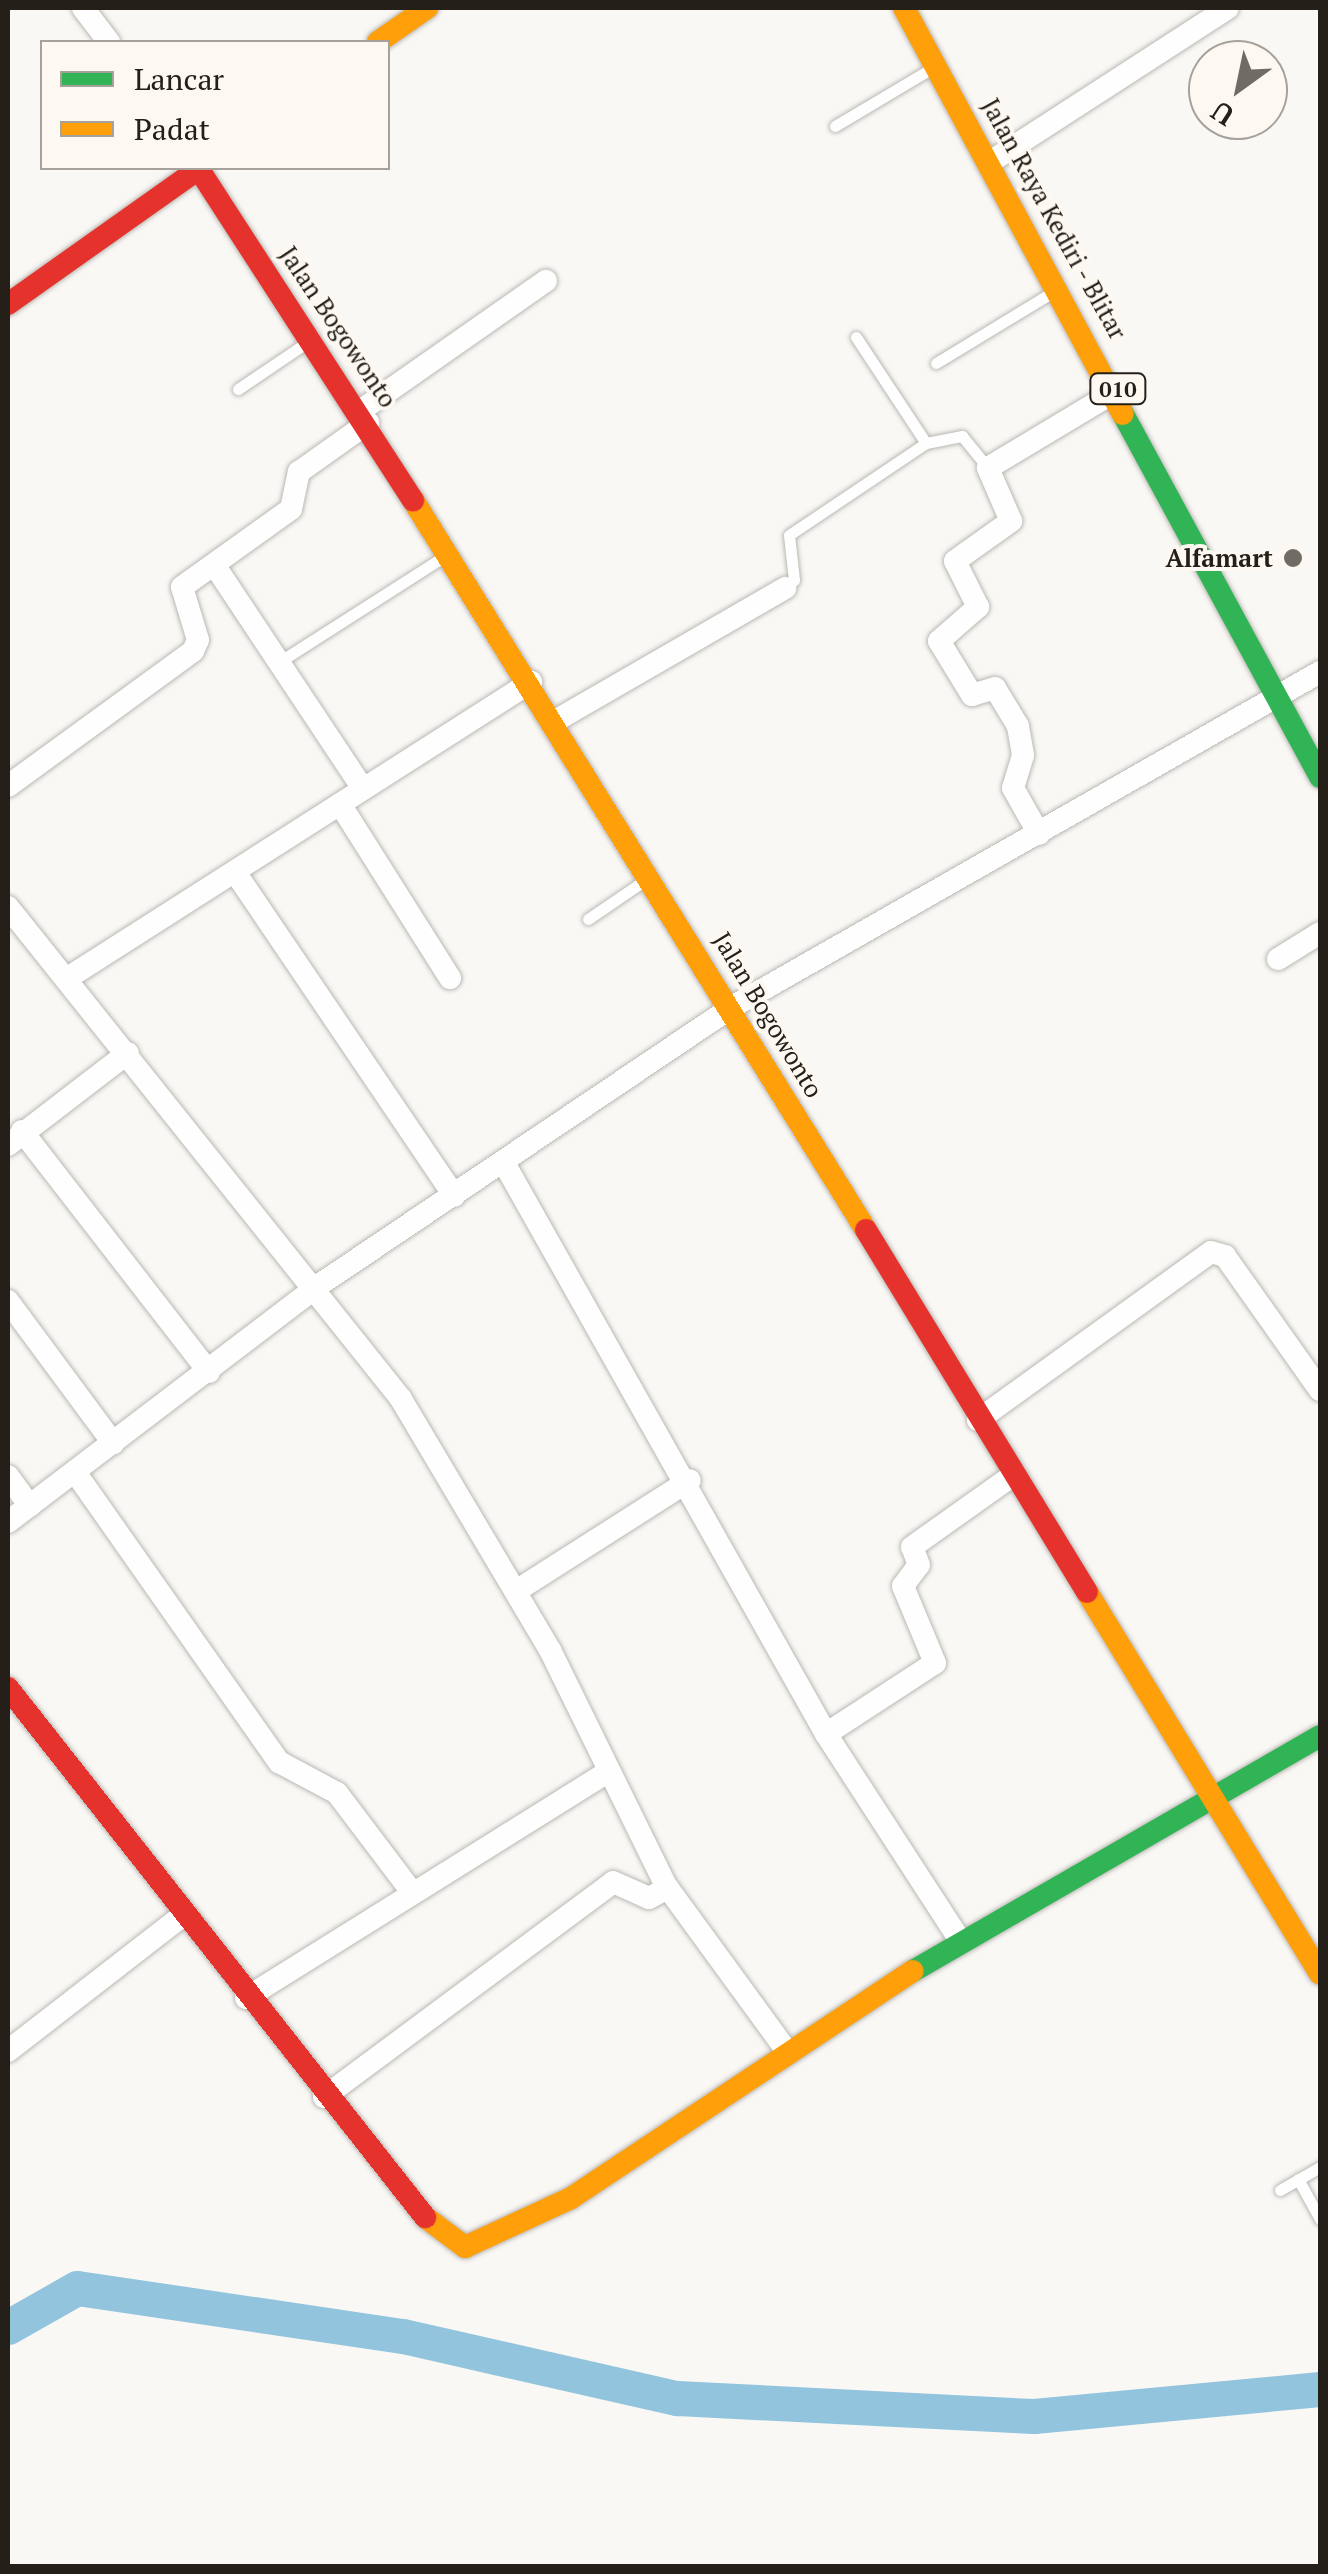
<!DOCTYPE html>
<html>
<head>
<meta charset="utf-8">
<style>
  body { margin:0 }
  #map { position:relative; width:1328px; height:2574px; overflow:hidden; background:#faf8f5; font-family:"PT Serif",serif }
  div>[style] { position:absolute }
  .river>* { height:35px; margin:-17.5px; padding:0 17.5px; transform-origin:17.5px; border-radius:17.5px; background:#92c4de }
  .roads { filter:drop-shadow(0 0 2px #bab8b3) drop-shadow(0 0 2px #bab8b3) }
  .lane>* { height:11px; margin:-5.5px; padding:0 5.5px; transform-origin:5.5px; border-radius:5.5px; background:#fefefe }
  .street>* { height:22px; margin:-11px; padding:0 11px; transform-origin:11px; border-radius:11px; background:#fefefe }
  .fast>* { height:22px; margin:-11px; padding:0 11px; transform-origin:11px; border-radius:11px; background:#30b455 }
  .slow>* { height:22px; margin:-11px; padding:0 11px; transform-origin:11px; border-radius:11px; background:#ff9f0a }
  .jam>* { height:22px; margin:-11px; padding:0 11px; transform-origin:11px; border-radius:11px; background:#e5322d }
  .dots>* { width:28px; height:28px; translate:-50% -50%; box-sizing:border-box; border:5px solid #fdf9f2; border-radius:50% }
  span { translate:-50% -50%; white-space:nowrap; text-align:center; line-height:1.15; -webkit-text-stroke:8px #fdf9f2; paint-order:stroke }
  .shield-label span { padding:2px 8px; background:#fdf9f2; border:2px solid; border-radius:8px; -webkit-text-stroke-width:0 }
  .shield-label { font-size:22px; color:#242019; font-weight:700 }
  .street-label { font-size:25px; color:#242019 }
  .poi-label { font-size:25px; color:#242019; font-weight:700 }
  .right { translate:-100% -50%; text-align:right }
  .frame { position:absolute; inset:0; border:10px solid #242019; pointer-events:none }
  .legend { position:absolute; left:40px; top:40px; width:350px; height:130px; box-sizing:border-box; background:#fdf9f2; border:2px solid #a6a29b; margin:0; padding:12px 18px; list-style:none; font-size:30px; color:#242019 }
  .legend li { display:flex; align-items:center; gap:20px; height:50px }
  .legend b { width:50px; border:2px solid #a6a29b }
  .north { position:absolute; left:1188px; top:40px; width:100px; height:100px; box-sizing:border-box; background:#fdf9f2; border:2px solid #a6a29b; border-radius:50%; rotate:213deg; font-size:28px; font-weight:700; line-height:40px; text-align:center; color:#242019 }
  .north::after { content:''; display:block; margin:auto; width:35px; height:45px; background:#6f6c66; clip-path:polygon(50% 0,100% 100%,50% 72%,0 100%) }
</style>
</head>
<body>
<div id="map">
  <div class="river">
    <i style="left:8px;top:2327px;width:79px;rotate:-29.5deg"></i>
    <i style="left:77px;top:2288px;width:330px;rotate:8.4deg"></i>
    <i style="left:403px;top:2336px;width:281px;rotate:12.8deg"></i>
    <i style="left:677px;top:2398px;width:357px;rotate:2.9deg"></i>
    <i style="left:1034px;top:2416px;width:287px;rotate:-5.4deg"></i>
  </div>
  <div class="roads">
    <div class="lane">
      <i style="left:835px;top:126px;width:109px;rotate:-30.8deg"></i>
      <i style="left:856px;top:337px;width:127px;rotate:56.6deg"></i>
      <i style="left:936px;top:363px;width:137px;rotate:-31.3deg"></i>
      <i style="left:238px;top:389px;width:86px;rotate:-34.1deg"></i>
      <i style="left:785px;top:588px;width:12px;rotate:-42deg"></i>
      <i style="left:794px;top:580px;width:45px;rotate:-96.3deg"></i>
      <i style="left:789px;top:535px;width:165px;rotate:-33.9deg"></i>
      <i style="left:926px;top:443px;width:37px;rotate:-11deg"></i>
      <i style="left:962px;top:436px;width:41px;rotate:50.9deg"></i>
      <i style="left:279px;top:662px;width:198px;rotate:-32.6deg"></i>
      <i style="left:588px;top:919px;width:73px;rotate:-34.3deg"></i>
      <i style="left:1298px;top:2179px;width:46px;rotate:61.2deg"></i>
      <i style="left:1280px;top:2190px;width:46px;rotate:-29.9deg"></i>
    </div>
    <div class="street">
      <i style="left:83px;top:8px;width:43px;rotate:52.6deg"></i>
      <i style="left:990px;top:162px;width:283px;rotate:-32.9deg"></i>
      <i style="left:360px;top:411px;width:227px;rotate:-35deg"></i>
      <i style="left:215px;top:566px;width:265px;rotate:56.4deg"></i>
      <i style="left:555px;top:721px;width:266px;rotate:-30deg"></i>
      <i style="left:8px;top:786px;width:229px;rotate:-36.1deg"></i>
      <i style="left:193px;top:651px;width:12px;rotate:-66deg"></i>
      <i style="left:198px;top:640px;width:55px;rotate:-106.8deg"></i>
      <i style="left:182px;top:587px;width:134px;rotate:-35.6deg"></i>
      <i style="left:291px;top:509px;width:38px;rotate:-78deg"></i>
      <i style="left:299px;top:472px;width:85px;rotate:-35.4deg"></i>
      <i style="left:340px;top:804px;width:206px;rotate:57.7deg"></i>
      <i style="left:1039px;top:834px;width:53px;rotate:-119.5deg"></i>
      <i style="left:1013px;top:788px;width:34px;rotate:-73deg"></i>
      <i style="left:1023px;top:755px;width:29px;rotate:-100deg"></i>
      <i style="left:1018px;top:726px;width:44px;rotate:-121.2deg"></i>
      <i style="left:995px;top:688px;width:24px;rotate:163deg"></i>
      <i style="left:972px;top:695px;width:63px;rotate:-121.4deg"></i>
      <i style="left:939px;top:641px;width:52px;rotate:-41.1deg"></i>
      <i style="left:978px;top:607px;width:51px;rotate:-116.6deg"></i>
      <i style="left:955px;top:561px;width:69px;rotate:-35.5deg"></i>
      <i style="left:1011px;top:521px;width:58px;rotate:-113.5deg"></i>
      <i style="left:988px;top:468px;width:152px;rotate:-31deg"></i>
      <i style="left:235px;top:872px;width:391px;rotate:55.9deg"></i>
      <i style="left:8px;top:907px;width:630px;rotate:51.38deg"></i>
      <i style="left:401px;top:1399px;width:292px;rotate:59.3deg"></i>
      <i style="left:550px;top:1650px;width:261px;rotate:63.8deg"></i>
      <i style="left:665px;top:1884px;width:207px;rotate:53.9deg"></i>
      <i style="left:1278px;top:959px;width:49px;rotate:-31.8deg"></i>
      <i style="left:66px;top:979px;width:552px;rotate:-32.57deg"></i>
      <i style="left:22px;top:1131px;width:305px;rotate:52.2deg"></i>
      <i style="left:8px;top:1145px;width:151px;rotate:-37.5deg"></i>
      <i style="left:504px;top:1163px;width:656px;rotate:60.58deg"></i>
      <i style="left:826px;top:1734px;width:246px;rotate:57deg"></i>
      <i style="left:8px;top:1301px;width:177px;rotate:53.5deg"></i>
      <i style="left:978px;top:1420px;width:287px;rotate:-35.8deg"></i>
      <i style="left:1211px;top:1252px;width:15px;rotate:16deg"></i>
      <i style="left:1225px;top:1256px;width:164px;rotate:54.7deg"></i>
      <i style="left:75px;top:1472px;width:355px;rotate:54.9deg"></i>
      <i style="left:279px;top:1762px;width:66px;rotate:28.1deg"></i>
      <i style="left:337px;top:1793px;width:124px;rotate:52.9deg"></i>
      <i style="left:8px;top:1476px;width:37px;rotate:54deg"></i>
      <i style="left:8px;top:1522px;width:387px;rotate:-37.3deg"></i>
      <i style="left:316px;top:1287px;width:501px;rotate:-33.94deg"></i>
      <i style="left:732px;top:1007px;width:677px;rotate:-29.67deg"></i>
      <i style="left:516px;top:1591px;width:206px;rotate:-32.5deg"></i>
      <i style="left:826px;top:1734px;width:130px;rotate:-33.1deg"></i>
      <i style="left:935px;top:1663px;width:83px;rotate:-112.6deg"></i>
      <i style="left:903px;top:1586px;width:26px;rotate:-53deg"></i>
      <i style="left:919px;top:1565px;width:19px;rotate:-111deg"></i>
      <i style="left:912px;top:1547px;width:123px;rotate:-35.4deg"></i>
      <i style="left:246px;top:1998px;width:426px;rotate:-32deg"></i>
      <i style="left:8px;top:2051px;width:219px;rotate:-37.8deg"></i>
      <i style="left:324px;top:2097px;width:360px;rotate:-36.6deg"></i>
      <i style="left:613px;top:1882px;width:39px;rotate:24deg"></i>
      <i style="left:649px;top:1898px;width:21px;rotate:-28deg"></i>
    </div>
    <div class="fast">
      <i style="left:1123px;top:414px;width:413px;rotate:61.5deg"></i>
      <i style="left:913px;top:1971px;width:470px;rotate:-30deg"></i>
    </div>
    <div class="slow">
      <i style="left:904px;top:8px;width:461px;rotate:61.7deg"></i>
      <i style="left:378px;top:42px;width:60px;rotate:-34.8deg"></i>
      <i style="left:413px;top:500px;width:859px;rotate:58.18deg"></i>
      <i style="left:1087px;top:1592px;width:447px;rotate:58.6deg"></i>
      <i style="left:425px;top:2217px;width:50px;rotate:36.9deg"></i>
      <i style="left:465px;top:2247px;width:117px;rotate:-24.8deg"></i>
      <i style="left:571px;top:2198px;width:410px;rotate:-33.6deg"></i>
    </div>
    <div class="jam">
      <i style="left:198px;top:168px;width:396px;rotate:57.1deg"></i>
      <i style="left:8px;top:304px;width:235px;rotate:-35.3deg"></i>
      <i style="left:866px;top:1230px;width:424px;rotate:58.6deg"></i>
      <i style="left:8px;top:1688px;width:674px;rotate:51.75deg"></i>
    </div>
  </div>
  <div class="dots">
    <i style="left:1293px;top:558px;background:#6f6c66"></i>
  </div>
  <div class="shield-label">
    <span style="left:1118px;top:389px">010</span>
  </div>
  <div class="street-label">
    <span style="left:1054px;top:219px;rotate:61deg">Jalan Raya Kediri - Blitar</span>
    <span style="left:338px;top:327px;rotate:56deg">Jalan Bogowonto</span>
    <span style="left:768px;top:1015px;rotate:59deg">Jalan Bogowonto</span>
  </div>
  <div class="poi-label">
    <span class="right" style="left:1273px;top:558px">Alfamart</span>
  </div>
  <div class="frame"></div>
  <ul class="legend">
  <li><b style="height:12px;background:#30b455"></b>Lancar</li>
  <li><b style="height:12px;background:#ff9f0a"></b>Padat</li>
  </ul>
  <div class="north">U</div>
</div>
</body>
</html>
